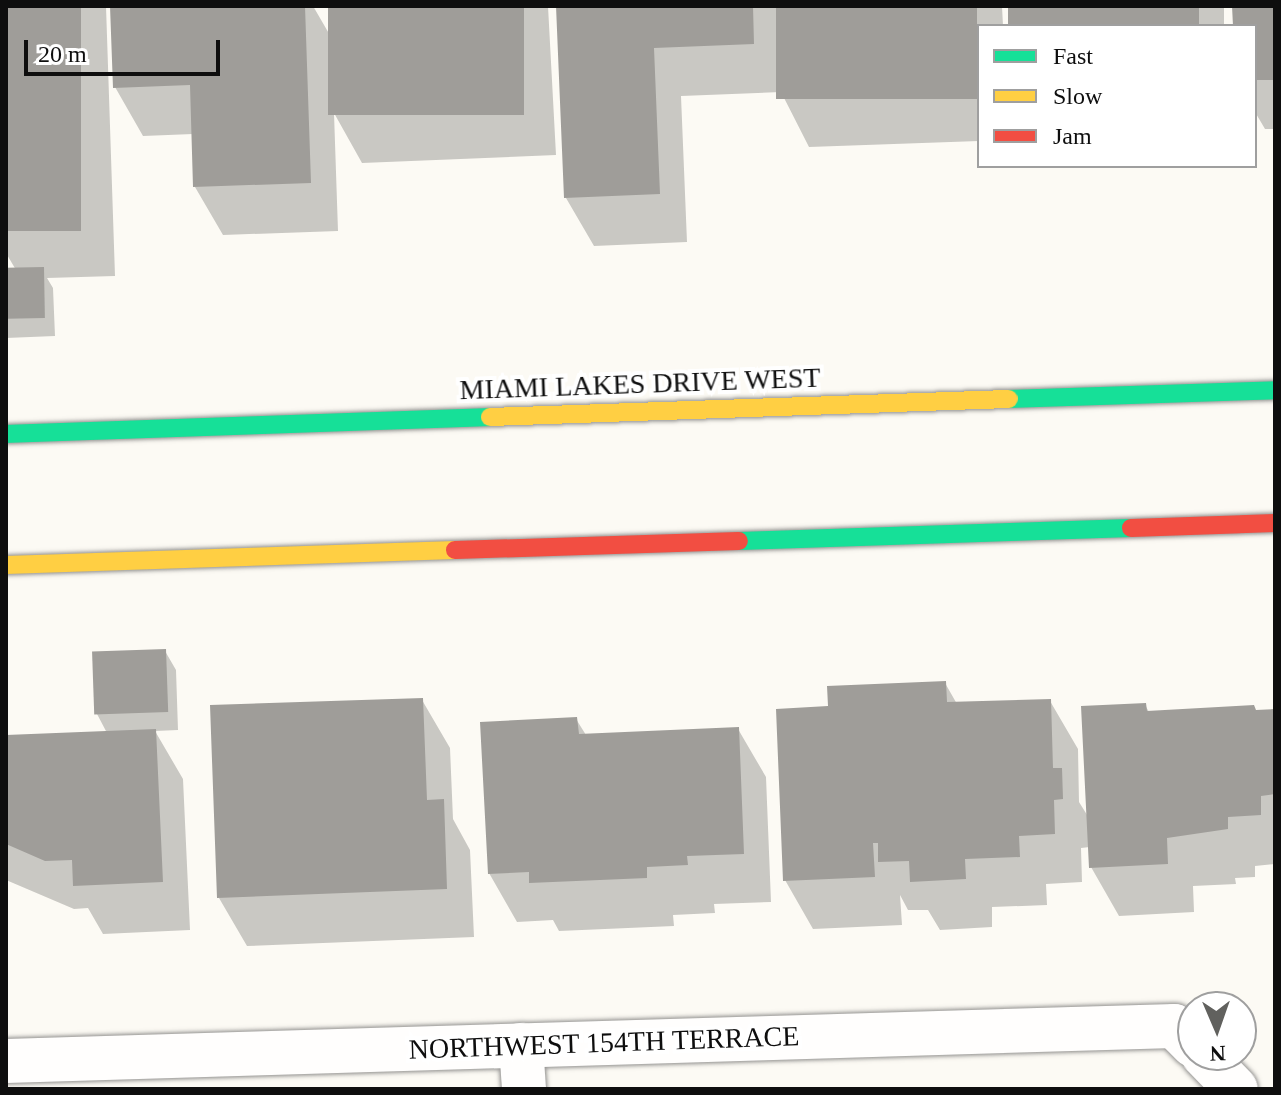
<!DOCTYPE html>
<html>
<head>
<meta charset="utf-8">
<style>
  body { margin:0 }
  #map { position:relative; width:1281px; height:1095px; overflow:hidden; background:#fcfaf4; font-family:"Times New Roman",serif }
  div>[style] { position:absolute }
  .shadow>* { inset:0; background:#0003; transform-origin:0 0 }
  .building>* { inset:0; background:#9f9d99; transform-origin:0 0 }
  .roads { filter:drop-shadow(0 0 2px #959492) drop-shadow(0 0 2px #959492) }
  .street>* { height:44px; margin:-22px; padding:0 22px; transform-origin:22px; border-radius:22px; background:#fffefd }
  .fast>* { height:18px; margin:-9px; padding:0 9px; transform-origin:9px; border-radius:9px; background:#16e098 }
  .slow>* { height:18px; margin:-9px; padding:0 9px; transform-origin:9px; border-radius:9px; background:#ffcf43 }
  .jam>* { height:18px; margin:-9px; padding:0 9px; transform-origin:9px; border-radius:9px; background:#f24e42 }
  span { translate:-50% -50%; white-space:nowrap; text-align:center; line-height:1.15; -webkit-text-stroke:8px #fff; paint-order:stroke }
  .street-label { font-size:28px; color:#0e0e0e }
  .frame { position:absolute; inset:0; border:8px solid #0e0e0e; pointer-events:none }
  .legend { position:absolute; left:977px; top:24px; width:280px; height:144px; box-sizing:border-box; background:#fff; border:2px solid #9f9f9f; margin:0; padding:10px 14px; list-style:none; font-size:24px; color:#0e0e0e }
  .legend li { display:flex; align-items:center; gap:16px; height:40px }
  .legend b { width:40px; border:2px solid #9f9f9f }
  .north { position:absolute; left:1177px; top:991px; width:80px; height:80px; box-sizing:border-box; background:#fff; border:2px solid #9f9f9f; border-radius:50%; rotate:178deg; font-size:22px; font-weight:700; line-height:32px; text-align:center; color:#0e0e0e }
  .north::after { content:''; display:block; margin:auto; width:28px; height:36px; background:#61615e; clip-path:polygon(50% 0,100% 100%,50% 72%,0 100%) }
  .scale { position:absolute; left:24px; top:40px; width:196px; height:36px; box-sizing:border-box; border:4px solid #0e0e0e; border-top:0; padding-left:10px; font-size:24px; line-height:28px; white-space:nowrap; color:#0e0e0e; -webkit-text-stroke:6px #fff; paint-order:stroke }
</style>
</head>
<body>
<div id="map">
  <div class="shadow">
    <i style="clip-path:polygon(6px 6px,106px 6px,115px 276px,47px 278px,53px 288px,55px 336px,6px 338px,6px 271px,16px 270px,6px 253px)"></i>
    <i style="clip-path:polygon(112px 6px,313px 6px,331px 37px,330px 6px,548px 6px,556px 155px,362px 163px,334px 113px,338px 231px,223px 235px,195px 187px,193px 134px,143px 136px,115px 87px)"></i>
    <i style="clip-path:polygon(558px 6px,1002px 6px,1003px 26px,979px 26px,979px 141px,809px 147px,781px 92px,681px 96px,687px 242px,594px 246px,566px 198px)"></i>
    <i style="left:1010px;top:6px;width:214px;height:20px"></i>
    <i style="clip-path:polygon(1234px 6px,1275px 6px,1275px 129px,1265px 129px,1255px 112px,1255px 26px,1235px 26px)"></i>
    <i style="clip-path:polygon(165px 651px,176px 670px,178px 730px,155px 731px,183px 779px,190px 930px,103px 934px,88px 908px,74px 909px,6px 880px,6px 737px,107px 733px,97px 714px)"></i>
    <i style="clip-path:polygon(945px 683px,957px 704px,1050px 701px,1078px 749px,1079px 802px,1089px 818px,1145px 705px,1149px 712px,1275px 711px,1275px 864px,1255px 866px,1255px 877px,1235px 878px,1236px 884px,1193px 886px,1194px 912px,1119px 916px,1091px 867px,1090px 847px,1081px 848px,1082px 882px,1046px 884px,1047px 905px,992px 907px,992px 927px,940px 930px,928px 910px,908px 910px,900px 895px,902px 925px,813px 929px,785px 880px,830px 708px)"></i>
    <i style="clip-path:polygon(422px 700px,450px 748px,453px 819px,470px 850px,474px 937px,247px 946px,219px 898px)"></i>
    <i style="clip-path:polygon(576px 719px,586px 735px,738px 729px,766px 777px,771px 902px,714px 904px,715px 913px,673px 915px,674px 926px,559px 931px,553px 920px,517px 922px,489px 873px)"></i>
  </div>
  <div class="building">
    <i style="left:6px;top:6px;width:75px;height:225px"></i>
    <i style="clip-path:polygon(110px 6px,305px 6px,311px 183px,193px 187px,190px 85px,113px 88px)"></i>
    <i style="left:328px;top:6px;width:196px;height:109px"></i>
    <i style="clip-path:polygon(556px 6px,753px 6px,754px 44px,654px 48px,660px 194px,564px 198px)"></i>
    <i style="left:776px;top:6px;width:201px;height:93px"></i>
    <i style="left:1008px;top:6px;width:191px;height:20px"></i>
    <i style="clip-path:polygon(1232px 6px,1275px 6px,1275px 80px,1255px 80px,1255px 26px,1233px 26px)"></i>
    <i style="left:44px;top:267px;width:51px;height:38px;rotate:89deg"></i>
    <i style="left:166px;top:649px;width:63px;height:74px;rotate:88deg"></i>
    <i style="clip-path:polygon(946px 681px,947px 702px,1051px 699px,1053px 768px,1062px 768px,1063px 799px,1054px 800px,1055px 834px,1019px 836px,1020px 857px,965px 859px,966px 879px,910px 882px,909px 861px,878px 862px,878px 843px,873px 843px,875px 877px,783px 881px,776px 709px,828px 706px,827px 686px)"></i>
    <i style="clip-path:polygon(423px 698px,427px 800px,444px 799px,447px 889px,217px 898px,210px 705px)"></i>
    <i style="clip-path:polygon(1146px 703px,1147px 711px,1254px 705px,1256px 710px,1275px 709px,1275px 794px,1261px 796px,1261px 815px,1228px 817px,1228px 829px,1167px 838px,1168px 864px,1089px 868px,1081px 706px)"></i>
    <i style="clip-path:polygon(577px 717px,579px 734px,739px 727px,744px 854px,687px 856px,688px 865px,647px 867px,647px 878px,529px 883px,529px 872px,488px 874px,480px 722px)"></i>
    <i style="clip-path:polygon(156px 729px,163px 882px,73px 886px,72px 860px,45px 861px,6px 844px,6px 735px)"></i>
  </div>
  <div class="roads">
    <div class="street">
      <i style="left:521px;top:1045px;width:44px;rotate:86.1deg"></i>
      <i style="left:1203px;top:1055px;width:47px;rotate:45.9deg"></i>
      <i style="left:6px;top:1061px;width:1169px;rotate:-1.72deg"></i>
      <i style="left:1174px;top:1026px;width:27px;rotate:45deg"></i>
    </div>
    <div class="fast">
      <i style="left:1009px;top:399px;width:266px;rotate:-1.9deg"></i>
      <i style="left:6px;top:434px;width:484px;rotate:-2deg"></i>
      <i style="left:739px;top:541px;width:392px;rotate:-1.9deg"></i>
    </div>
    <div class="slow">
      <i style="left:490px;top:417px;width:519px;rotate:-1.99deg"></i>
      <i style="left:6px;top:565px;width:449px;rotate:-1.9deg"></i>
    </div>
    <div class="jam">
      <i style="left:1131px;top:528px;width:144px;rotate:-2deg"></i>
      <i style="left:455px;top:550px;width:284px;rotate:-1.8deg"></i>
    </div>
  </div>
  <div class="street-label">
    <span style="left:640px;top:384px;rotate:-2deg">MIAMI LAKES DRIVE WEST</span>
    <span style="left:604px;top:1043px;rotate:-2deg">NORTHWEST 154TH TERRACE</span>
  </div>
  <div class="frame"></div>
  <ul class="legend">
  <li><b style="height:10px;background:#16e098"></b>Fast</li>
  <li><b style="height:10px;background:#ffcf43"></b>Slow</li>
  <li><b style="height:10px;background:#f24e42"></b>Jam</li>
  </ul>
  <div class="north">N</div>
  <div class="scale">20 m</div>
</div>
</body>
</html>
